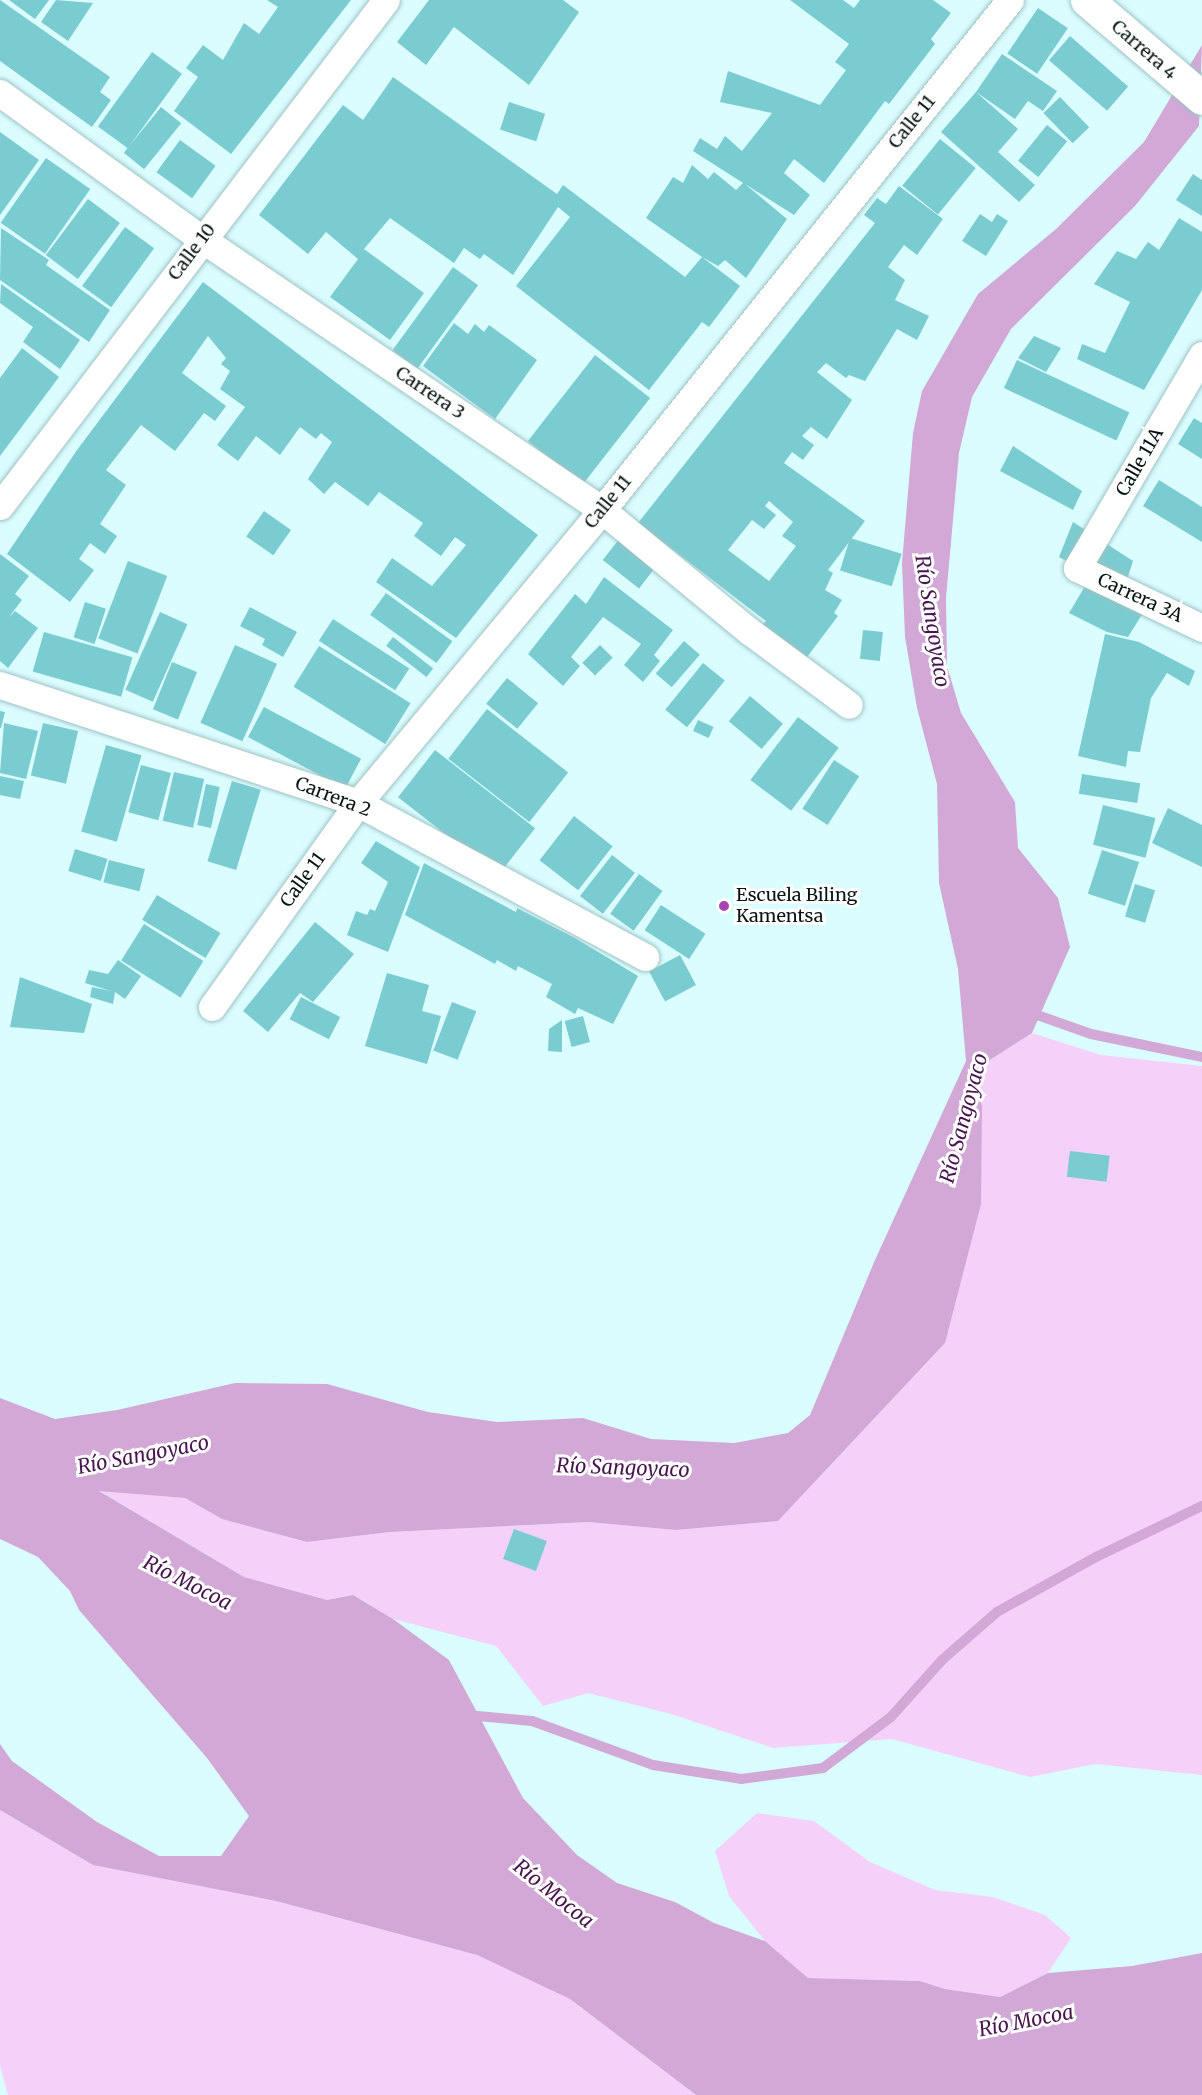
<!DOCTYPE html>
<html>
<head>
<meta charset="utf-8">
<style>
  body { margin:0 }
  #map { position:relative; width:1202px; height:2095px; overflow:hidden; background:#dafdff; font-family:Merriweather,serif }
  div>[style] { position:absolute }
  .green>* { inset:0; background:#f5d1f9 }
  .water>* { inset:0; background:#d2a8d7 }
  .stream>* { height:10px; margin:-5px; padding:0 5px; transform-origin:5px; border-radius:5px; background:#d2a8d7 }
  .building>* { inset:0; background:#7accd1; transform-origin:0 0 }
  .roads { filter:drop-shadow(0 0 2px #a0c2c4) drop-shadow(0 0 2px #a0c2c4) }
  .minor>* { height:27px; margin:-13.5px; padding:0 13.5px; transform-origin:13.5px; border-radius:13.5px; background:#fff }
  .tertiary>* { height:33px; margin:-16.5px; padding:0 16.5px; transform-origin:16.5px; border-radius:16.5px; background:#fff }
  .dots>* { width:16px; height:16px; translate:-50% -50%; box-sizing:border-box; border:3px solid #fff; border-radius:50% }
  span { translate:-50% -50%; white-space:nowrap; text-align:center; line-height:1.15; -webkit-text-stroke:6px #fff; paint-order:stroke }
  .street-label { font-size:18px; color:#071314 }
  .poi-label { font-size:18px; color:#071314 }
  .left { translate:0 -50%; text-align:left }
  .water-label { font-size:20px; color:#47144e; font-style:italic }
</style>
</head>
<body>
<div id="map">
  <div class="green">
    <i style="clip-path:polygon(1032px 1033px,1101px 1055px,1202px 1066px,1202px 1775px,1095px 1764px,1030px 1777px,892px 1739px,773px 1748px,671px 1714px,588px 1693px,543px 1706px,496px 1646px,393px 1619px,353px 1595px,327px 1600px,244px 1577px,98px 1490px,185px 1498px,222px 1519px,307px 1542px,390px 1532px,588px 1522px,676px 1530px,778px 1521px,945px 1343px,982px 1106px,978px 1090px,985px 1063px)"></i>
    <i style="clip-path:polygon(0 1810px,93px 1865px,276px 1901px,477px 1955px,570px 1999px,696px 2095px,8px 2095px,0 2065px)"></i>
    <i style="clip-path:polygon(757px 1813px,814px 1821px,870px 1862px,935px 1890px,993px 1897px,1045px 1915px,1071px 1938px,1048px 1973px,1000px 1997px,945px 1989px,920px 1981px,808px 1978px,765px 1941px,729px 1896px,715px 1851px)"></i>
  </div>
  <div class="water">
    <i style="clip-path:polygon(1202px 45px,1199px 126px,1135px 206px,1011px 329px,972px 397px,959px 453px,946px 598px,947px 666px,961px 713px,1015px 802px,1018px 848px,1058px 898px,1070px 947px,1032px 1033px,985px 1063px,978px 1090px,982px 1106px,981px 1204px,945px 1343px,778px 1521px,676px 1530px,588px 1522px,390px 1532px,307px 1542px,222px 1519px,185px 1498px,99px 1491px,244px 1577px,327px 1600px,353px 1595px,393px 1619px,449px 1660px,523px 1798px,577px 1855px,617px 1883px,675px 1902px,714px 1923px,765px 1941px,808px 1978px,920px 1981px,945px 1989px,1000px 1997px,1048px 1973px,1132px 1966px,1202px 1953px,1202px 2095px,696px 2095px,570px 1999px,477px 1955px,276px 1901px,93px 1865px,0 1810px,0 1744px,12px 1761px,97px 1822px,159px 1856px,221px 1856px,249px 1816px,207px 1758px,79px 1610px,70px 1591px,38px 1557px,0 1539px,0 1398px,55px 1419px,117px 1410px,235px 1383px,327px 1384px,428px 1412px,497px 1422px,583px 1418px,651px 1439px,734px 1443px,788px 1433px,810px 1415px,875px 1260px,966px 1061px,958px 969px,939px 883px,937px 784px,917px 708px,905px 637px,902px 563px,913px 433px,922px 391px,978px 294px,1056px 229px,1144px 142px)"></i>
  </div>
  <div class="stream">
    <i style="left:1026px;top:1011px;width:69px;rotate:19.5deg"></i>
    <i style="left:1091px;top:1034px;width:113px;rotate:11.7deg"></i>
    <i style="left:467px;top:1715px;width:65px;rotate:5.3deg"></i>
    <i style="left:532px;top:1721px;width:129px;rotate:20deg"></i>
    <i style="left:653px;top:1765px;width:89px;rotate:9deg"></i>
    <i style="left:741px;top:1779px;width:83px;rotate:-7.6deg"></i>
    <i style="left:823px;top:1768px;width:85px;rotate:-36.9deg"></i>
    <i style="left:891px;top:1717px;width:76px;rotate:-48.2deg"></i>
    <i style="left:942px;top:1660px;width:73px;rotate:-41.1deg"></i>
    <i style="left:997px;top:1612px;width:113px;rotate:-29.1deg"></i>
    <i style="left:1096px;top:1557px;width:118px;rotate:-25.7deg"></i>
  </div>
  <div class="building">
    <i style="clip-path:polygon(0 0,110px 77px,100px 92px,111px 100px,92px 127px,0 61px)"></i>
    <i style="clip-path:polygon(9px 0,49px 0,35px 19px)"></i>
    <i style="clip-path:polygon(56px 0,93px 3px,68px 41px,41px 22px)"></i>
    <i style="clip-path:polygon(267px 0,351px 0,231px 154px,174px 111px,198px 77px,186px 68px,203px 45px,223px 60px,244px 23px,259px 34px,278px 7px)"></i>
    <i style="clip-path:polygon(429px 0,563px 0,579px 12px,529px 85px,454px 27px,426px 65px,397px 42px)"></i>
    <i style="clip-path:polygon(790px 0,843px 0,854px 8px,860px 0,933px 0,951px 13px,931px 39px,935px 44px,889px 104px,885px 101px,824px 183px,794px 159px,784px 173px,810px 195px,794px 215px,745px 184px,787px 219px,746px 278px,725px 260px,718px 266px,702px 257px,740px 286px,709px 327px,702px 322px,649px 390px,516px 286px,570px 217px,558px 207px,513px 275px,484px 254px,480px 259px,464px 248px,454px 263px,390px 218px,364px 249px,424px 293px,390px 340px,330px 297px,358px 259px,326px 232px,308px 254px,259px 215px,343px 105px,363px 120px,393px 77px,557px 194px,563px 185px,685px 277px,702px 257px,646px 218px,673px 177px,683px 183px,692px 165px,708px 179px,714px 172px,736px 190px,743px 183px,693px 151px,700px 138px,717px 149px,725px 136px,742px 151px,772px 113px,720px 102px,728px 71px,820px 105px,846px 70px,835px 62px,849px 44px)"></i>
    <i style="left:1038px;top:8px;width:36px;height:55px;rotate:34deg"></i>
    <i style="left:1070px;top:36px;width:77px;height:32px;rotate:41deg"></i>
    <i style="left:152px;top:52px;width:37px;height:92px;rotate:36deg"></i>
    <i style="clip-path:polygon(1002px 54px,1057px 91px,1043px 111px,1028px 101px,1015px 119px,976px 92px,1018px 129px,998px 152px,1035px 185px,1019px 202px,941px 132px,976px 92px)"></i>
    <i style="left:1060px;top:97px;width:42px;height:23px;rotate:46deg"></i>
    <i style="left:509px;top:102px;width:38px;height:29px;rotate:18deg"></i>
    <i style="left:161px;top:107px;width:26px;height:59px;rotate:39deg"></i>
    <i style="left:1047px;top:125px;width:26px;height:46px;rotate:39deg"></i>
    <i style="clip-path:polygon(0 132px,39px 160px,0 215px)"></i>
    <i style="left:940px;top:139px;width:46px;height:60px;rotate:39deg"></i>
    <i style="left:180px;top:140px;width:44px;height:40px;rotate:36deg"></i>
    <i style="left:46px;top:158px;width:54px;height:79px;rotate:35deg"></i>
    <i style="clip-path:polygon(1193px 174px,1202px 180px,1202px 216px,1176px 200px)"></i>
    <i style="clip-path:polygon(evenodd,899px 186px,943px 219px,917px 255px,904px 245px,888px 267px,905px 280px,895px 300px,929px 316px,917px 340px,897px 329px,865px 381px,849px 375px,846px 378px,826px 363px,817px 372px,852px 400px,827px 439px,811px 427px,802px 436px,814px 445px,803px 460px,792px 452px,784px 463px,865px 521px,828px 570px,833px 573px,825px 590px,842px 600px,834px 613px,838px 616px,804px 661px,760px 627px,766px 621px,638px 523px,875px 223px,864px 215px,877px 198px,886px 204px,899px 186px,769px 501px,793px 522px,782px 536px,796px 546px,769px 581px,728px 550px,752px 520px,764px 529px,776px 515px,765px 506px,769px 501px)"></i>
    <i style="left:88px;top:199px;width:40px;height:70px;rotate:37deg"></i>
    <i style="clip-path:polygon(980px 214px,992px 222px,997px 214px,1008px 221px,986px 256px,962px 241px)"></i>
    <i style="clip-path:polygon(1179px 218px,1202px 232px,1202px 290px,1144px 390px,1077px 359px,1082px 344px,1105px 353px,1130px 302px,1094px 284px,1117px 251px,1136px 259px,1148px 242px,1159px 250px)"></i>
    <i style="left:125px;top:227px;width:36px;height:73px;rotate:36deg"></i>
    <i style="clip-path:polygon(1px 228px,49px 260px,46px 265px,110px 310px,89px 342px,0 280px)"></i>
    <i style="left:453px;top:267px;width:31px;height:103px;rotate:36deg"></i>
    <i style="clip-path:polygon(203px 282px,538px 535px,456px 638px,376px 582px,392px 558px,432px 586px,466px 545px,455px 537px,441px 556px,414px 536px,423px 523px,379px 492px,368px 506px,335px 482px,324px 494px,308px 479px,332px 442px,321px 433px,316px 439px,300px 427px,280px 455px,256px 436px,238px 461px,217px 445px,245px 407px,220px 389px,230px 371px,221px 364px,226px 358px,208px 336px,182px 373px,226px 406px,215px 421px,204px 413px,175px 451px,141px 425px,106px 470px,126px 485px,100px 524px,117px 536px,105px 554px,90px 543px,79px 559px,94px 570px,70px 602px,7px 554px,77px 450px)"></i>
    <i style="clip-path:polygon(1px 284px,80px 340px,60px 369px,23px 342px,33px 327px,0 303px)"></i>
    <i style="clip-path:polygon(454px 323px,468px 334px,475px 324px,484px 332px,489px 325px,537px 360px,495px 419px,423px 366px)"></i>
    <i style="clip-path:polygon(1034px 336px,1061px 348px,1046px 372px,1018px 358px)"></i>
    <i style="clip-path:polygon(22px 348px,59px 377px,0 456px,0 378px)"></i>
    <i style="left:595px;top:355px;width:70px;height:109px;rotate:38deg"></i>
    <i style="left:1017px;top:360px;width:124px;height:31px;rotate:25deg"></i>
    <i style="clip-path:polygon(1194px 418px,1202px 423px,1202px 459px,1178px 444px)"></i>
    <i style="clip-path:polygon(1013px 446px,1082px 491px,1073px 510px,1000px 471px)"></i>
    <i style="clip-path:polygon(1159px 480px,1202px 507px,1202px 542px,1143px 506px)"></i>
    <i style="left:264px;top:511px;width:33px;height:31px;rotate:35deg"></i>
    <i style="clip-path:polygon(1073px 522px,1133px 561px,1123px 592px,1059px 557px)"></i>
    <i style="left:620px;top:538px;width:46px;height:28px;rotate:38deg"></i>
    <i style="left:850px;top:538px;width:54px;height:34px;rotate:17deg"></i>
    <i style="clip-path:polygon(0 554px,29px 576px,15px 594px,22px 600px,9px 617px,15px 611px,38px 628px,8px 668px,0 661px)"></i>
    <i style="left:128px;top:561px;width:42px;height:83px;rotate:21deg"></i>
    <i style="clip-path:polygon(604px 577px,673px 630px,654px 655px,660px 661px,643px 682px,624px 665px,641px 644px,603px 617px,571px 657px,580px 666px,563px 686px,528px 654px,575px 594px,586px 604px)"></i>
    <i style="clip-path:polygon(1090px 578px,1143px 613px,1128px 637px,1107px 632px,1069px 613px)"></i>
    <i style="left:386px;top:593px;width:82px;height:27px;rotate:36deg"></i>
    <i style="left:85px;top:602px;width:22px;height:37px;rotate:18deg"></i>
    <i style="clip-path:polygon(250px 607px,297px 632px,283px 657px,262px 645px,265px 639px,240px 626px)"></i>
    <i style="left:160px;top:612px;width:30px;height:85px;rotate:24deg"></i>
    <i style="left:333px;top:619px;width:91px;height:26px;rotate:33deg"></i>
    <i style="left:863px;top:630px;width:20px;height:29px;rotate:6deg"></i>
    <i style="left:44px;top:632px;width:92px;height:41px;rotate:16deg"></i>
    <i style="clip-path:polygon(1105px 634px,1139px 642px,1195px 671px,1189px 686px,1167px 673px,1151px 698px,1140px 752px,1128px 751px,1126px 767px,1078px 756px)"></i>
    <i style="left:393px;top:637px;width:51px;height:11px;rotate:38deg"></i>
    <i style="left:684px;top:641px;width:21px;height:43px;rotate:41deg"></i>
    <i style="left:235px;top:645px;width:46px;height:85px;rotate:24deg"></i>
    <i style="left:600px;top:645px;width:18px;height:25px;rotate:45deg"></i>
    <i style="left:319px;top:646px;width:108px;height:48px;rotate:32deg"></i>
    <i style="left:172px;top:662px;width:27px;height:51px;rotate:22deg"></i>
    <i style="left:703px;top:663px;width:28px;height:60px;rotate:39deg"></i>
    <i style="left:507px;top:678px;width:40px;height:33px;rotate:39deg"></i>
    <i style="left:750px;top:696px;width:43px;height:33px;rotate:40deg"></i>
    <i style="left:264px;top:707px;width:110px;height:34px;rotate:28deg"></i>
    <i style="left:487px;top:709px;width:103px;height:63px;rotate:38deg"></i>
    <i style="clip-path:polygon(0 711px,5px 712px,1px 728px,0 728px)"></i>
    <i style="left:798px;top:717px;width:51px;height:79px;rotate:37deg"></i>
    <i style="left:698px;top:720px;width:17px;height:12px;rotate:24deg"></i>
    <i style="clip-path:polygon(4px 723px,38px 731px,26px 779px,0 773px)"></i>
    <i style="left:43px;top:723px;width:36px;height:54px;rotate:13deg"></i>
    <i style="left:106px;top:745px;width:37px;height:90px;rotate:16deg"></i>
    <i style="left:435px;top:750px;width:127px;height:60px;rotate:38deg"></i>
    <i style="left:834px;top:760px;width:30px;height:58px;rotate:33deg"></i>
    <i style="left:141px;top:765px;width:31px;height:49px;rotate:15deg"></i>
    <i style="left:174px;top:772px;width:31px;height:50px;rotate:13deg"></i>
    <i style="left:1082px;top:774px;width:59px;height:20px;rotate:9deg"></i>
    <i style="clip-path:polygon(0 776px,24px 781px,20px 799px,0 795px)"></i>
    <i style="left:232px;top:781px;width:30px;height:84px;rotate:17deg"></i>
    <i style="left:206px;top:784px;width:14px;height:42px;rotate:12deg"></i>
    <i style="left:1103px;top:805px;width:54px;height:41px;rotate:14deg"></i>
    <i style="clip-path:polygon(1168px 808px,1202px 825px,1202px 867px,1152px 843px)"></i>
    <i style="left:574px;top:816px;width:49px;height:56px;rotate:38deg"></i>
    <i style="clip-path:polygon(376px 841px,420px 867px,388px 952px,347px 935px,356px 911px,367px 915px,370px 909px,375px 911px,388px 882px,361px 863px)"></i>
    <i style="left:75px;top:849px;width:34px;height:23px;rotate:17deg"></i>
    <i style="left:1102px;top:850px;width:39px;height:46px;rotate:18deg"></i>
    <i style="left:612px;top:855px;width:29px;height:52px;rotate:38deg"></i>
    <i style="left:109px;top:860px;width:37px;height:23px;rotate:14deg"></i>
    <i style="clip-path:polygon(424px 863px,516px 912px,517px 908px,575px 938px,638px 976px,613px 1024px,578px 1008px,575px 1014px,546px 997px,552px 984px,518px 966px,516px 971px,497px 960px,495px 964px,405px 915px)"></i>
    <i style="left:639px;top:874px;width:29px;height:49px;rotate:36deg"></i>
    <i style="left:1135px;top:884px;width:21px;height:34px;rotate:17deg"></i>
    <i style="left:157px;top:895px;width:74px;height:29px;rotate:31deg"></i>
    <i style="left:661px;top:905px;width:53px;height:30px;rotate:33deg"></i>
    <i style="clip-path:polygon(315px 922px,354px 954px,313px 1002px,300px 993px,268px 1032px,243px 1011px)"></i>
    <i style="left:144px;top:924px;width:70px;height:43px;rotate:32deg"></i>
    <i style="left:680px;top:955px;width:34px;height:35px;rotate:62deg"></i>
    <i style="clip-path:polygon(118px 960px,141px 976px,125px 999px,115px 992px,113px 1004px,90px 997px,92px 987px,111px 991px,85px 983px,89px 970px,108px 974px)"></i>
    <i style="clip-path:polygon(387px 973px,429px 985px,422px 1011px,441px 1016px,427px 1064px,365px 1046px)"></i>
    <i style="clip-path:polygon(20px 977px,92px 1004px,84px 1033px,10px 1027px)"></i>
    <i style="left:301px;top:997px;width:44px;height:25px;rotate:27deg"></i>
    <i style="left:452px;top:1002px;width:26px;height:52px;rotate:21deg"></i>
    <i style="left:583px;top:1016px;width:27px;height:19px;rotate:75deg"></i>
    <i style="clip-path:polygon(562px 1020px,562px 1052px,548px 1051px,549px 1029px)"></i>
    <i style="left:1070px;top:1151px;width:40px;height:26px;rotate:7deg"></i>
    <i style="left:514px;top:1529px;width:35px;height:32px;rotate:20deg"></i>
  </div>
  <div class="roads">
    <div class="minor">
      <i style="left:0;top:93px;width:249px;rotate:35.9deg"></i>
      <i style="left:202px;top:239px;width:483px;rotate:34.1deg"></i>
      <i style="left:602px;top:510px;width:190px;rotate:39.5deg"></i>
      <i style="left:749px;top:631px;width:124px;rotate:36.5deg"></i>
      <i style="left:1202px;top:355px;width:247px;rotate:120.4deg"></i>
      <i style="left:1077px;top:568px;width:139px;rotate:25.6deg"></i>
      <i style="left:0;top:506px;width:636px;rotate:-52.66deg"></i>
      <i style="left:0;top:685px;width:377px;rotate:18.2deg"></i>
      <i style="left:358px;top:803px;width:326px;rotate:28.2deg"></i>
      <i style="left:212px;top:1007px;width:251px;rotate:-54.4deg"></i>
      <i style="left:358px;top:803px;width:381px;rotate:-50.2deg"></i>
      <i style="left:602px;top:510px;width:653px;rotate:-51.34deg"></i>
    </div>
    <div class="tertiary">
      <i style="left:1087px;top:0;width:151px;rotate:40.4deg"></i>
    </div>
  </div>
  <div class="dots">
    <i style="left:724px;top:906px;background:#a447b1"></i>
  </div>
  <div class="street-label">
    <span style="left:1144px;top:50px;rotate:41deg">Carrera 4</span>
    <span style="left:912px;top:122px;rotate:-51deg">Calle 11</span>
    <span style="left:192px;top:252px;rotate:-53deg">Calle 10</span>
    <span style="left:430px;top:393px;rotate:34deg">Carrera 3</span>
    <span style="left:1140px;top:462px;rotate:-60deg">Calle 11A</span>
    <span style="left:608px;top:502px;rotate:-51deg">Calle 11</span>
    <span style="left:1140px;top:598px;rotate:25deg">Carrera 3A</span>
    <span style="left:333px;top:797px;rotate:21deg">Carrera 2</span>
    <span style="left:303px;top:880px;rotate:-54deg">Calle 11</span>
  </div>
  <div class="poi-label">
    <span class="left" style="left:736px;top:906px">Escuela Biling<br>Kamentsa</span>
  </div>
  <div class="water-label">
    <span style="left:933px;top:621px;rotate:81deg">Río Sangoyaco</span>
    <span style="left:963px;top:1118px;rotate:-75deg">Río Sangoyaco</span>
    <span style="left:143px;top:1454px;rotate:-11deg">Río Sangoyaco</span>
    <span style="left:623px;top:1467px;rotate:2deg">Río Sangoyaco</span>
    <span style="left:188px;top:1582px;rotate:27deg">Río Mocoa</span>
    <span style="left:554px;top:1893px;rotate:39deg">Río Mocoa</span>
    <span style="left:1026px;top:2020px;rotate:-11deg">Río Mocoa</span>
  </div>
</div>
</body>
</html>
